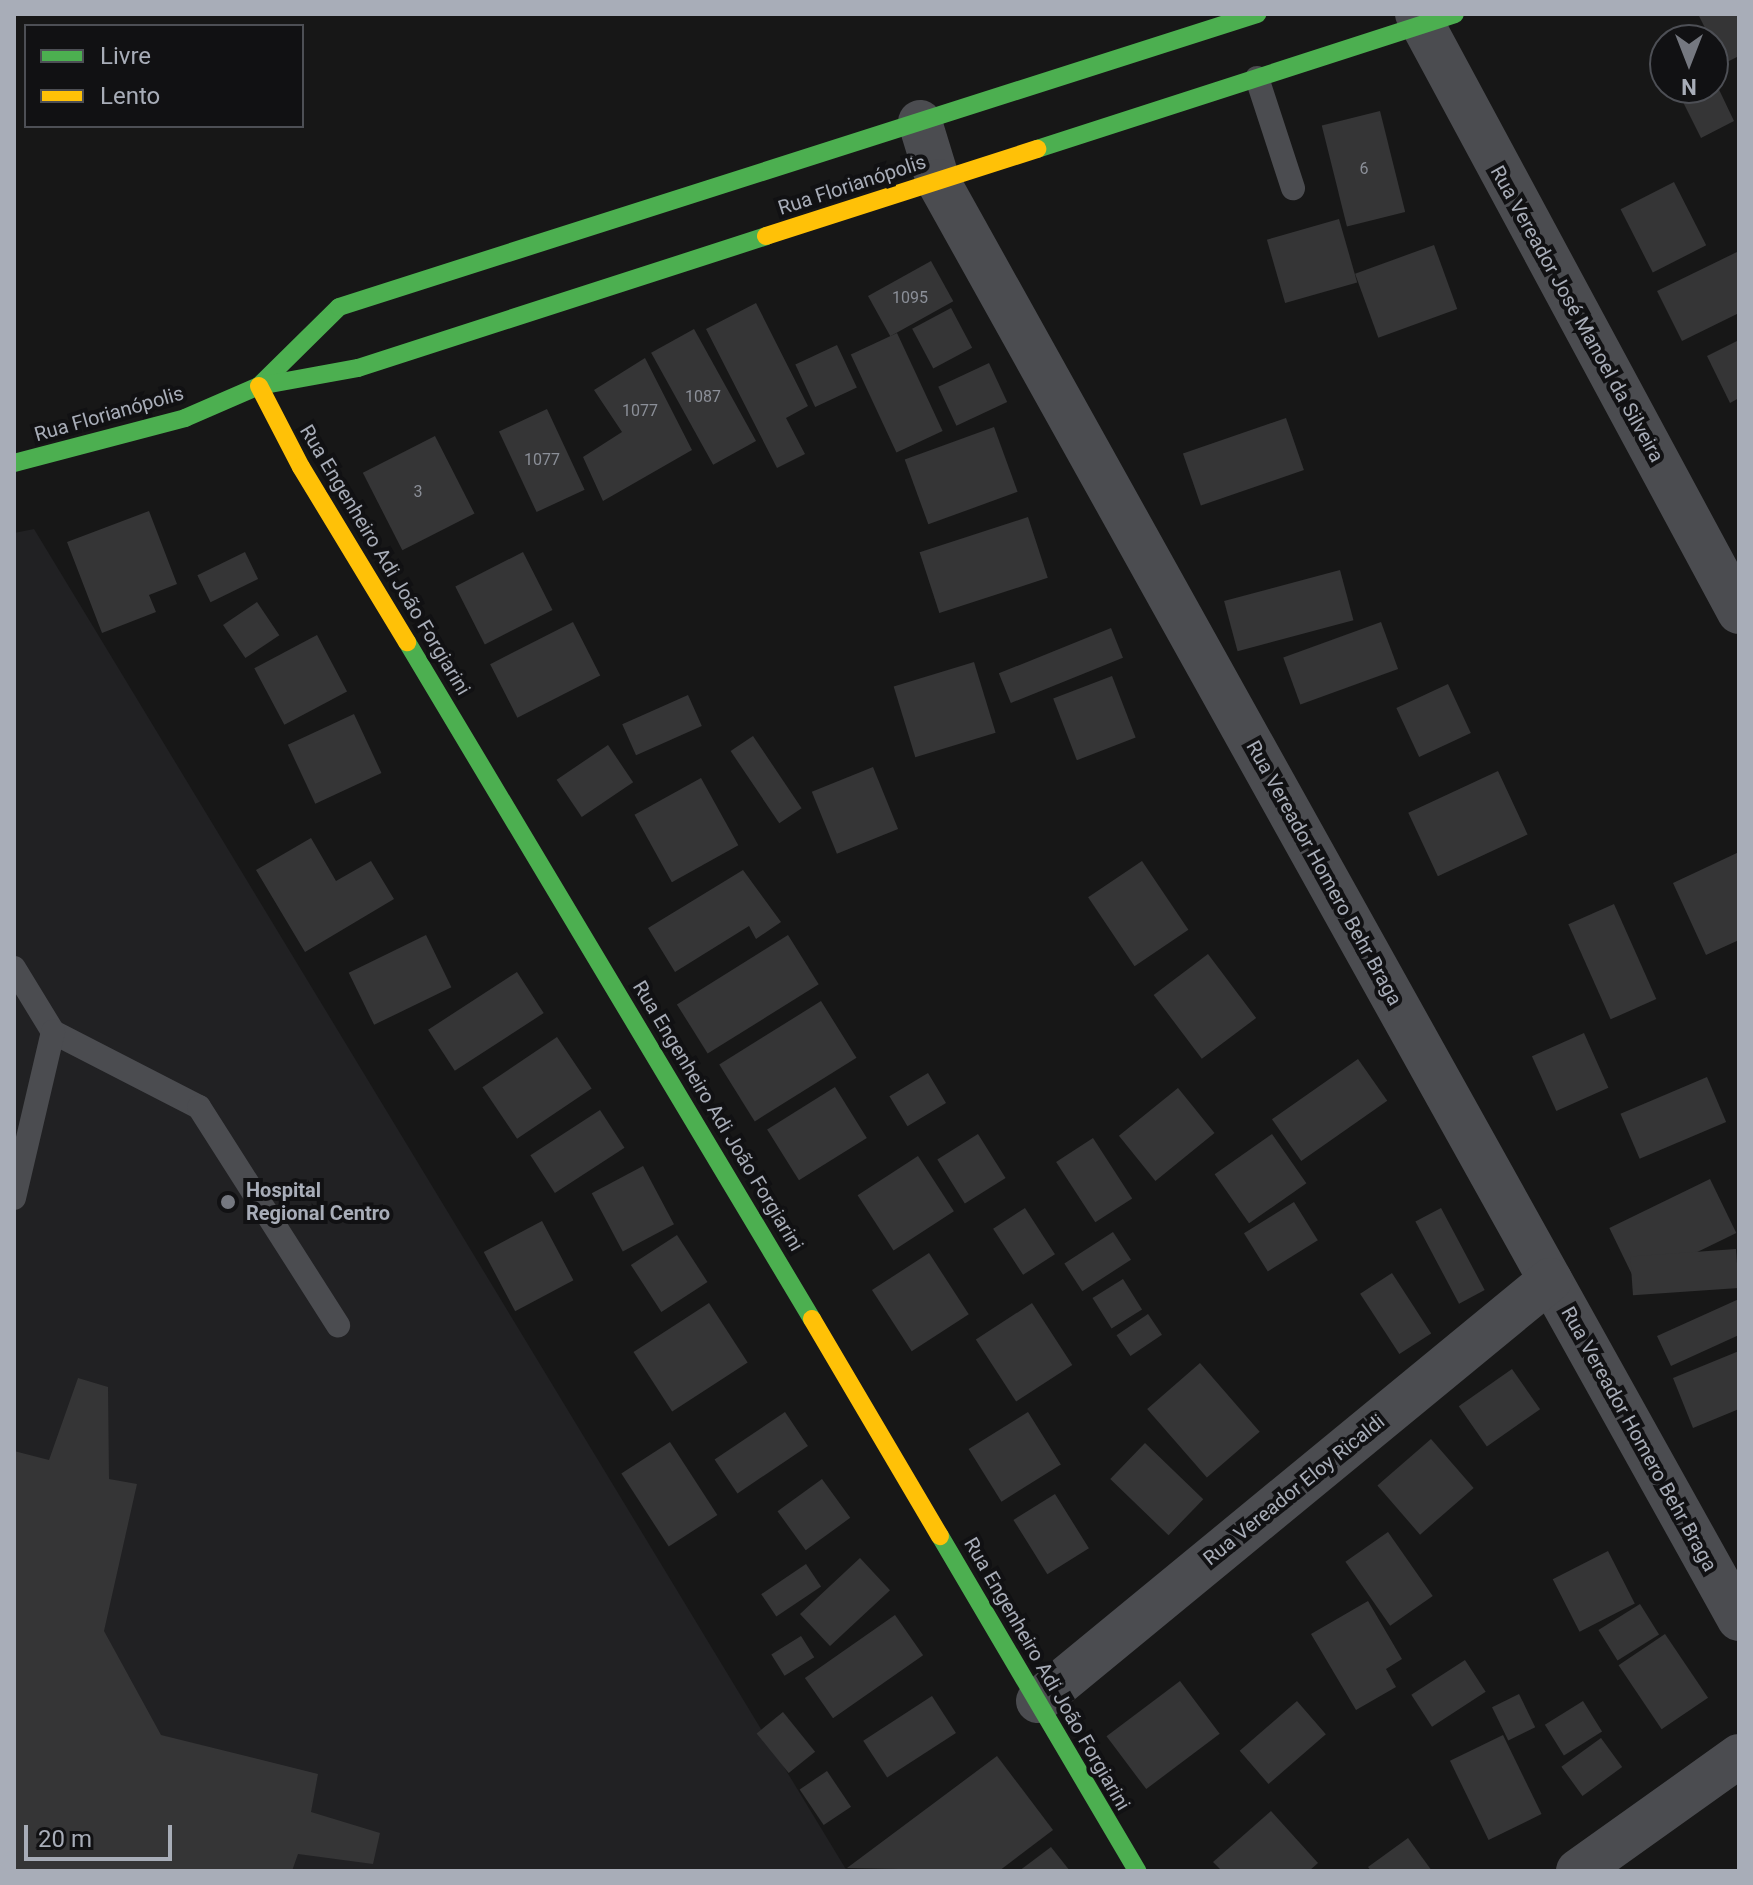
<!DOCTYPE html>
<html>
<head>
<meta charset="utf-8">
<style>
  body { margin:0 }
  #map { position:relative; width:1753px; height:1885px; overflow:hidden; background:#171717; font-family:Roboto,sans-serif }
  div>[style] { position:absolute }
  .built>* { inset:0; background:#212123 }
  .building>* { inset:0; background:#353536; transform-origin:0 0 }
  .lane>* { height:24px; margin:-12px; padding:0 12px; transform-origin:12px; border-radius:12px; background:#4b4c50 }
  .street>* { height:44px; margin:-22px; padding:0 22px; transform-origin:22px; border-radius:22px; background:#4b4c50 }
  .fast>* { height:18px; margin:-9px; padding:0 9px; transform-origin:9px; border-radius:9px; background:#4caf50 }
  .slow>* { height:18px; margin:-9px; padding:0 9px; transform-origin:9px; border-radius:9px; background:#ffc107 }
  .dots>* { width:22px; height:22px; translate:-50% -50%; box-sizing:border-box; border:4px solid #111113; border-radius:50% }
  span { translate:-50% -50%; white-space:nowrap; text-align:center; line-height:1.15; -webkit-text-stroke:8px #111113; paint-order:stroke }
  .number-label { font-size:16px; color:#8b8f98 }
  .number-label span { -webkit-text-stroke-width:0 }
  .street-label { font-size:20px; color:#a8adb8 }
  .poi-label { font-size:20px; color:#a8adb8; font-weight:700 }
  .left { translate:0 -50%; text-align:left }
  .frame { position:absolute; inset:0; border:16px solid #a8adb8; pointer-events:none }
  .legend { position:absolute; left:24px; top:24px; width:280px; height:104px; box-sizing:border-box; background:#111113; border:2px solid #4d4f55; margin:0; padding:10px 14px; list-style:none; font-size:24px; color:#a8adb8 }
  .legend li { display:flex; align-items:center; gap:16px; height:40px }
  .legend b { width:40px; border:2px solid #4d4f55 }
  .north { position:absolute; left:1649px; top:24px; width:80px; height:80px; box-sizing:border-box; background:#111113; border:2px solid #4d4f55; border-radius:50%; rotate:180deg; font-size:22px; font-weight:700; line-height:32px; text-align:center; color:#a8adb8 }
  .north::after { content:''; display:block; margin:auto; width:28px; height:36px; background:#757880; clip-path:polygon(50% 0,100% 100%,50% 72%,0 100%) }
  .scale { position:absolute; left:24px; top:1825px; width:148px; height:36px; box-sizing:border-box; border:4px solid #a8adb8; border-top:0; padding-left:10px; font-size:24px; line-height:28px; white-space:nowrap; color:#a8adb8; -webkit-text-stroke:6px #111113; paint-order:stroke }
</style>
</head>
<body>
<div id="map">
  <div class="built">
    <i style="clip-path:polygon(34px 529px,847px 1871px,14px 1871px,14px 533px)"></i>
  </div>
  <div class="building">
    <i style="clip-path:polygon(1698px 14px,1739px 14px,1739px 56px,1723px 64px)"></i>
    <i style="clip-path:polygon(1713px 77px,1734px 121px,1701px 138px,1680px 96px,1696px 88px,1713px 88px)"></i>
    <i style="left:1380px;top:111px;width:104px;height:60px;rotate:76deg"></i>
    <i style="left:1674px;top:182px;width:71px;height:60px;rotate:63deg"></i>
    <i style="left:1339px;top:219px;width:66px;height:75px;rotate:74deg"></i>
    <i style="left:1434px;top:245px;width:68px;height:84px;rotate:70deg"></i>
    <i style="clip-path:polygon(1739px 251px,1739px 313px,1682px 341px,1657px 291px)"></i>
    <i style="left:931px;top:261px;width:46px;height:72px;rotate:61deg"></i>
    <i style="clip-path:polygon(756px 303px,808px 406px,786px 418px,805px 454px,777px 468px,706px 329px)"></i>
    <i style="left:951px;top:308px;width:45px;height:44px;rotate:62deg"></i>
    <i style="left:694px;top:329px;width:128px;height:49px;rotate:61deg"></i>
    <i style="left:897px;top:333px;width:108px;height:51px;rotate:65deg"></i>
    <i style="clip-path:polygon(1739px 340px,1739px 398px,1730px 403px,1707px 356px)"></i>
    <i style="left:837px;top:345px;width:47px;height:46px;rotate:65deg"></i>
    <i style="clip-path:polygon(645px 358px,692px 450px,603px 501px,583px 457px,622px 432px,594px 390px)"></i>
    <i style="left:989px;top:363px;width:43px;height:56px;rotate:65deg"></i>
    <i style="left:547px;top:409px;width:89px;height:53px;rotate:65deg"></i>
    <i style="left:1286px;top:418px;width:55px;height:109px;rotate:71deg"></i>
    <i style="left:994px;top:427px;width:69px;height:95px;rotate:70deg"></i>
    <i style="left:435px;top:436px;width:87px;height:81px;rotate:63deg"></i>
    <i style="clip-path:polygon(149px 511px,177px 584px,149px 595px,156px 612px,102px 633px,67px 542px)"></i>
    <i style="left:1028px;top:517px;width:64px;height:114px;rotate:72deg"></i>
    <i style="left:245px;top:552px;width:30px;height:53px;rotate:64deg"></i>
    <i style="left:523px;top:552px;width:65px;height:76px;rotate:63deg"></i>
    <i style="left:1340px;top:570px;width:52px;height:120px;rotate:75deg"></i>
    <i style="left:257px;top:602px;width:40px;height:41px;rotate:56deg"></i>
    <i style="left:573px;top:622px;width:60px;height:93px;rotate:63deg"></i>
    <i style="left:1381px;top:622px;width:50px;height:104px;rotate:70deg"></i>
    <i style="left:1111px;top:628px;width:32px;height:121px;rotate:68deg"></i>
    <i style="left:317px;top:635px;width:64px;height:71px;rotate:62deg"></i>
    <i style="left:974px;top:662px;width:74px;height:84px;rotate:73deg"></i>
    <i style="left:1112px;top:676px;width:66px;height:63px;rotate:69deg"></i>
    <i style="left:1448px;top:684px;width:54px;height:57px;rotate:65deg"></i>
    <i style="left:688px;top:695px;width:34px;height:72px;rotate:66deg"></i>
    <i style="left:354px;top:714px;width:65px;height:73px;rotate:65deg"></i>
    <i style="left:753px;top:736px;width:87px;height:27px;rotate:56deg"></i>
    <i style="left:608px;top:745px;width:45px;height:62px;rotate:56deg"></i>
    <i style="left:873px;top:767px;width:67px;height:66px;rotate:68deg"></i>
    <i style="left:1498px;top:771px;width:70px;height:99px;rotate:65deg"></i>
    <i style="left:701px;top:778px;width:77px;height:76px;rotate:61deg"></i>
    <i style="clip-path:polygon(311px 838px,336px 881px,371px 861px,394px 899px,305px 952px,256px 870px)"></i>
    <i style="clip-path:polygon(1739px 852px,1739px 940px,1706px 955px,1673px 883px)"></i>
    <i style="left:1142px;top:861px;width:83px;height:65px;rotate:56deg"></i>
    <i style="clip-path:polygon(743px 870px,781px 922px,756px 939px,749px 926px,675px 972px,648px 928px)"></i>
    <i style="left:1614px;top:904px;width:104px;height:50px;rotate:66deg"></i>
    <i style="left:426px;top:935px;width:58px;height:86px;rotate:64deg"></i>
    <i style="left:788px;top:935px;width:58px;height:131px;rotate:58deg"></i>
    <i style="left:1208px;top:954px;width:80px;height:68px;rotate:53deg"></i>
    <i style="left:517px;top:972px;width:49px;height:106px;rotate:57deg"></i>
    <i style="left:821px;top:1001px;width:67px;height:120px;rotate:58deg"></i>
    <i style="left:1584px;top:1033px;width:60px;height:57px;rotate:66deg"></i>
    <i style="left:557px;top:1037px;width:62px;height:90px;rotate:56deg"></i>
    <i style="left:1358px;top:1059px;width:51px;height:105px;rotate:55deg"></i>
    <i style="left:928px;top:1073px;width:35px;height:45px;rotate:59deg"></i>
    <i style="left:1707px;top:1077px;width:49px;height:94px;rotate:67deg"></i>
    <i style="left:835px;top:1087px;width:60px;height:80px;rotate:58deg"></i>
    <i style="left:1178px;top:1088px;width:58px;height:76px;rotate:51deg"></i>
    <i style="left:600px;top:1110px;width:45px;height:83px;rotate:57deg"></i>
    <i style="left:978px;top:1134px;width:52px;height:48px;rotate:58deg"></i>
    <i style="left:1272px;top:1134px;width:60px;height:70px;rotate:55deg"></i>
    <i style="left:1093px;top:1138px;width:72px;height:44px;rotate:57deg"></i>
    <i style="left:918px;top:1156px;width:66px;height:72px;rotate:57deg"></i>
    <i style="left:643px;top:1166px;width:66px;height:58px;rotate:62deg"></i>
    <i style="left:1710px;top:1179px;width:60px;height:112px;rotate:64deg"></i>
    <i style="left:1294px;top:1202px;width:45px;height:59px;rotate:58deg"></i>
    <i style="left:1025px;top:1208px;width:55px;height:38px;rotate:57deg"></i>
    <i style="left:1441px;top:1208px;width:93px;height:29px;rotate:62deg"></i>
    <i style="left:542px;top:1221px;width:67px;height:66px;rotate:62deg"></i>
    <i style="left:1113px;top:1232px;width:33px;height:58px;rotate:57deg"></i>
    <i style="left:677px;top:1235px;width:56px;height:55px;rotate:57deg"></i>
    <i style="left:1736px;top:1249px;width:39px;height:106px;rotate:86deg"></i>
    <i style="left:929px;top:1253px;width:73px;height:68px;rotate:57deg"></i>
    <i style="left:1392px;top:1273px;width:72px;height:38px;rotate:57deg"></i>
    <i style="left:1123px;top:1279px;width:36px;height:36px;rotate:58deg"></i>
    <i style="clip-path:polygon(1739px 1299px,1739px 1335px,1671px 1366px,1657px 1336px)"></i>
    <i style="left:709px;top:1303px;width:71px;height:90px;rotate:57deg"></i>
    <i style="left:1032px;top:1303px;width:74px;height:67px;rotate:57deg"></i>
    <i style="left:1148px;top:1314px;width:25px;height:38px;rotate:56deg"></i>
    <i style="clip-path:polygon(1739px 1351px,1739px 1409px,1693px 1428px,1673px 1378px)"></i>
    <i style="left:1200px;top:1363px;width:91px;height:70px;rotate:49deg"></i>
    <i style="left:1512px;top:1369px;width:49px;height:65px;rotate:55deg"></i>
    <i style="clip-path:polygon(78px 1378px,108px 1387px,109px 1479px,137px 1484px,104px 1631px,161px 1735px,318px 1774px,311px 1812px,380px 1833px,373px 1864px,298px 1854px,292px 1871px,14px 1871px,14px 1451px,49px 1460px)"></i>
    <i style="left:785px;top:1412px;width:41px;height:85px;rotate:56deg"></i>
    <i style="left:1028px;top:1412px;width:62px;height:70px;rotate:58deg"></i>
    <i style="left:1431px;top:1439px;width:65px;height:71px;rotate:49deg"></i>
    <i style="left:670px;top:1442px;width:87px;height:58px;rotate:57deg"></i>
    <i style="left:1145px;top:1443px;width:81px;height:50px;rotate:44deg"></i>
    <i style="left:822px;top:1479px;width:48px;height:55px;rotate:54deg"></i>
    <i style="left:1055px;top:1494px;width:64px;height:49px;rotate:58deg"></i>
    <i style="left:1388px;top:1532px;width:78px;height:52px;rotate:55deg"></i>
    <i style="left:1608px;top:1551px;width:59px;height:62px;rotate:63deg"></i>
    <i style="left:860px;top:1558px;width:44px;height:82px;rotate:47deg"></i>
    <i style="left:806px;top:1564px;width:27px;height:54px;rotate:56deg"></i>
    <i style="clip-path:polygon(1368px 1601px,1402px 1659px,1386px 1669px,1396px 1687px,1356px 1710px,1311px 1634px)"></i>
    <i style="left:1640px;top:1604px;width:36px;height:49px;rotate:58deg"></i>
    <i style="left:895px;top:1615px;width:49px;height:110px;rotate:55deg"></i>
    <i style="left:1665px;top:1634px;width:77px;height:56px;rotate:56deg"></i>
    <i style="left:801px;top:1636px;width:25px;height:35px;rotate:58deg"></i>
    <i style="left:1465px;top:1660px;width:38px;height:64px;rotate:57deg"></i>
    <i style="left:1180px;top:1681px;width:66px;height:92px;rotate:53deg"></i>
    <i style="left:1519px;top:1694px;width:37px;height:30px;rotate:64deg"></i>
    <i style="left:932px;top:1696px;width:44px;height:82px;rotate:57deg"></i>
    <i style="left:1297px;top:1701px;width:44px;height:76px;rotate:49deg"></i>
    <i style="left:1583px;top:1701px;width:36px;height:45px;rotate:58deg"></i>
    <i style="left:783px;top:1712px;width:51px;height:34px;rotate:51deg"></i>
    <i style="left:1503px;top:1735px;width:88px;height:59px;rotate:64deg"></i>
    <i style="left:1601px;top:1738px;width:36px;height:49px;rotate:54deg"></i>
    <i style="clip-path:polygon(997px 1756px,1053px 1830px,999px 1871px,847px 1868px)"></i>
    <i style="left:827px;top:1771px;width:43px;height:33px;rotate:56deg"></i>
    <i style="clip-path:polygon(1271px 1811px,1318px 1863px,1309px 1871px,1222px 1871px,1213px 1862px)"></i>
    <i style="clip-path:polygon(1408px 1838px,1432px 1871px,1371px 1871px,1368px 1867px)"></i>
    <i style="clip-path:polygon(1051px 1847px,1070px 1871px,1019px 1871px)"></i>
  </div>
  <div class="lane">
    <i style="left:1257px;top:78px;width:116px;rotate:71.9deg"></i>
    <i style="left:14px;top:968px;width:75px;rotate:58.6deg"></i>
    <i style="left:53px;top:1032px;width:164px;rotate:27.2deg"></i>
    <i style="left:199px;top:1107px;width:259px;rotate:57.5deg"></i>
    <i style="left:14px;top:1198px;width:171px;rotate:-76.8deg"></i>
  </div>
  <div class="street">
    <i style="left:1417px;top:14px;width:679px;rotate:61.7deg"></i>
    <i style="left:920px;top:122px;width:62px;rotate:73deg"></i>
    <i style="left:938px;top:181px;width:1646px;rotate:60.88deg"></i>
    <i style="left:1038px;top:1701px;width:663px;rotate:-39.43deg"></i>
    <i style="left:1578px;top:1871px;width:198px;rotate:-35.5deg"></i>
  </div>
  <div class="fast">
    <i style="left:1037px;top:149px;width:439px;rotate:-17.9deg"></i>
    <i style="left:259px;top:386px;width:112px;rotate:-44.6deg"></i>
    <i style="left:339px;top:307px;width:964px;rotate:-17.7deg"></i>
    <i style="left:14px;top:463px;width:177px;rotate:-14.7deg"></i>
    <i style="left:185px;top:418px;width:81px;rotate:-23.4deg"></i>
    <i style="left:259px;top:386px;width:101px;rotate:-10.3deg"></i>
    <i style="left:358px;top:368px;width:429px;rotate:-17.9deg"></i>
    <i style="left:407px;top:642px;width:789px;rotate:59.11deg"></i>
    <i style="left:940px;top:1536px;width:389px;rotate:59.5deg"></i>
  </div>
  <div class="slow">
    <i style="left:766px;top:236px;width:285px;rotate:-17.8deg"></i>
    <i style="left:259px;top:386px;width:91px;rotate:62.6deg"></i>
    <i style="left:301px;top:467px;width:205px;rotate:58.8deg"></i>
    <i style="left:812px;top:1319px;width:252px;rotate:59.5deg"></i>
  </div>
  <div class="dots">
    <i style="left:228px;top:1202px;background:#757880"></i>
  </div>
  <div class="number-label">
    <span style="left:1364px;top:169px">6</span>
    <span style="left:910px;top:298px">1095</span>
    <span style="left:703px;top:397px">1087</span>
    <span style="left:640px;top:411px">1077</span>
    <span style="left:542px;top:460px">1077</span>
    <span style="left:418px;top:492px">3</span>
  </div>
  <div class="street-label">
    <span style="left:852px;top:185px;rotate:-18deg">Rua Florianópolis</span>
    <span style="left:1577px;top:314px;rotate:61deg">Rua Vereador José Manoel da Silveira</span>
    <span style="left:109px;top:414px;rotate:-16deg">Rua Florianópolis</span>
    <span style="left:385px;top:560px;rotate:59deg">Rua Engenheiro Adi João Forgiarini</span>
    <span style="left:1324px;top:873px;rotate:61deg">Rua Vereador Homero Behr Braga</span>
    <span style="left:718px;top:1116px;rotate:59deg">Rua Engenheiro Adi João Forgiarini</span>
    <span style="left:1639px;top:1439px;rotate:61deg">Rua Vereador Homero Behr Braga</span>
    <span style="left:1294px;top:1490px;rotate:-39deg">Rua Vereador Eloy Ricaldi</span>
    <span style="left:1047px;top:1674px;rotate:60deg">Rua Engenheiro Adi João Forgiarini</span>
  </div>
  <div class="poi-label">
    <span class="left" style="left:246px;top:1202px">Hospital<br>Regional Centro</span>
  </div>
  <div class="frame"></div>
  <ul class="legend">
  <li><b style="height:10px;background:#4caf50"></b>Livre</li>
  <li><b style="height:10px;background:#ffc107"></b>Lento</li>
  </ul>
  <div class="north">N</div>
  <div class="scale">20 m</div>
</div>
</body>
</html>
